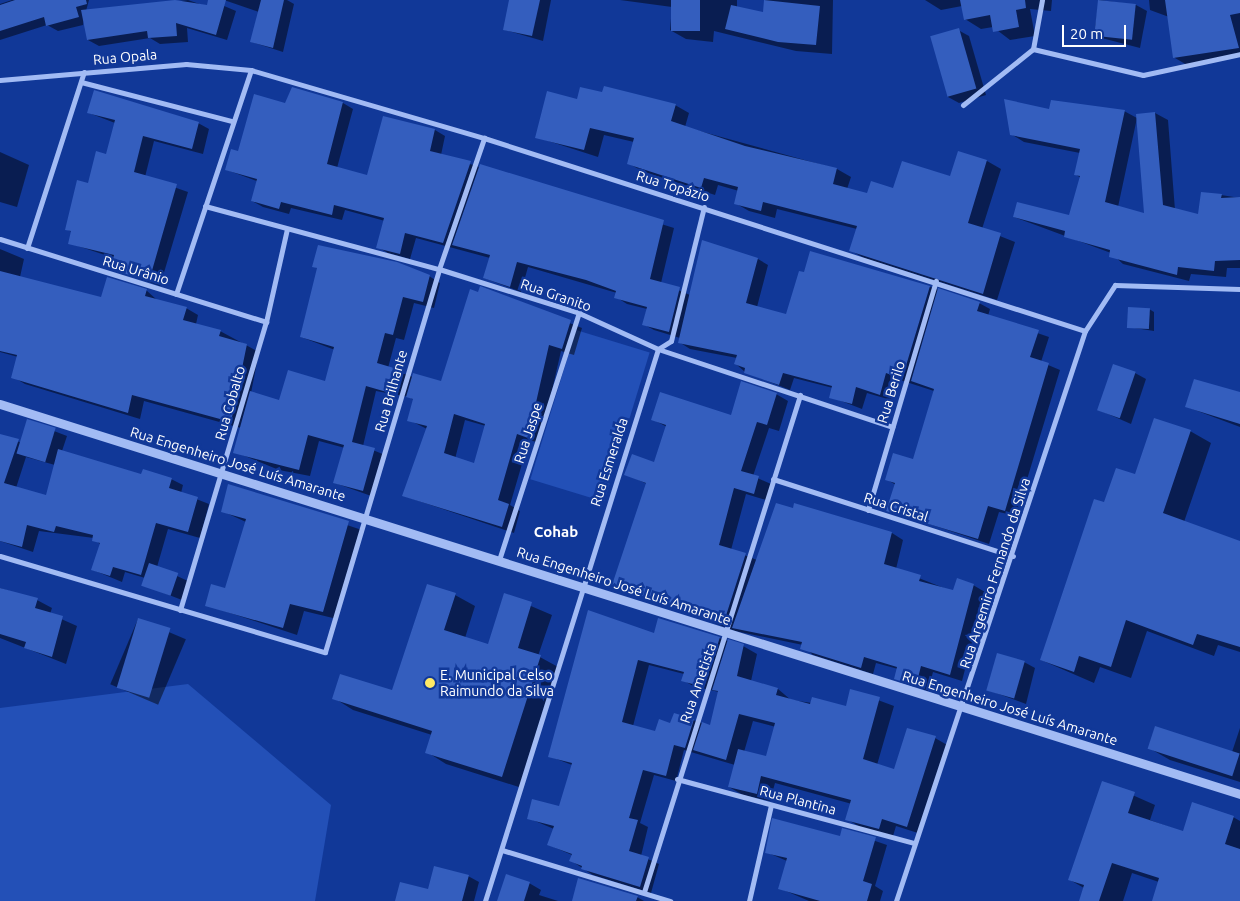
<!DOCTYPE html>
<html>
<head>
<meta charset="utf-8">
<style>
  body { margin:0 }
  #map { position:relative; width:1240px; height:901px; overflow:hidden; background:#113898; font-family:Ubuntu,sans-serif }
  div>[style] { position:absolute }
  .green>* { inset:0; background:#2350b7; transform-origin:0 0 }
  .shadow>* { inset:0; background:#0007; transform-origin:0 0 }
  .building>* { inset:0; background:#345ebe; transform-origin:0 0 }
  .minor>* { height:5px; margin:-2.5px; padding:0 2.5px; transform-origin:2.5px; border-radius:2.5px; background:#a2bbf4 }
  .tertiary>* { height:9px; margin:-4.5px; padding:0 4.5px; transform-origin:4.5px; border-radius:4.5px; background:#a2bbf4 }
  .dots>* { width:14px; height:14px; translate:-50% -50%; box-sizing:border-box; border:2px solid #113898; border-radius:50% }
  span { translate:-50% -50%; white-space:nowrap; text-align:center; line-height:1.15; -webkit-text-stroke:5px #113898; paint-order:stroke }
  .street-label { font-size:14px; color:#fff }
  .poi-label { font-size:14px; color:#fff }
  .left { translate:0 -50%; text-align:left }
  .neighbourhood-label { font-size:15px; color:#fff; font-weight:700 }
  .scale { position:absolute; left:1062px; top:25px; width:64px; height:22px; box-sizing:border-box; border:2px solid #fff; border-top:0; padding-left:6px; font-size:15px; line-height:18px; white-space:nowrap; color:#fff; -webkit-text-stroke:4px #113898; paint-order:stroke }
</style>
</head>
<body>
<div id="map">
  <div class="green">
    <i style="left:576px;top:330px;width:77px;height:156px;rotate:17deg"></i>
    <i style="clip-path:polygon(188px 684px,331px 805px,315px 901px,0 901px,0 708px)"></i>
  </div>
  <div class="shadow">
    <i style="clip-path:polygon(12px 0,89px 0,86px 11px,188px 0,208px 7px,210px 0,236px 11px,227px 40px,187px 28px,188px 42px,160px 44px,150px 38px,99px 46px,88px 40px,84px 19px,83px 25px,58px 31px,47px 25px,0 40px,0 4px)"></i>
    <i style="clip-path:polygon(224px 0,287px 0,294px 4px,283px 52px,252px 42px,259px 12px)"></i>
    <i style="clip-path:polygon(511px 0,551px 0,543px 41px,505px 30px)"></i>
    <i style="clip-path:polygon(620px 0,737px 0,737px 7px,765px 14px,765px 0,833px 0,832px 54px,796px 51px,714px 31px,713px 42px,686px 39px,670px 30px,672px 7px)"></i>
    <i style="clip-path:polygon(925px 0,1052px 0,1051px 11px,1030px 9px,1035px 36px,1010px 40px,993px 27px,981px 29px,965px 19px,962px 6px,941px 10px)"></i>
    <i style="clip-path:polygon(1099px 0,1136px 5px,1147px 11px,1140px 48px,1094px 36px)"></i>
    <i style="clip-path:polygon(1149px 0,1240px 0,1240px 56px,1187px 65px,1175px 58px,1169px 17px,1150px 10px)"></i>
    <i style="clip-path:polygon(958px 30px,969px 36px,986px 95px,959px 103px,948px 97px)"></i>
    <i style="clip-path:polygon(578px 100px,675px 105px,689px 113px,685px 127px,837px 169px,851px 177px,847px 189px,868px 195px,951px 177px,959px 153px,987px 161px,1001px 169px,982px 229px,1015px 242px,997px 300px,864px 258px,850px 250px,857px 229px,777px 209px,775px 218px,749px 211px,735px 203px,739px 191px,718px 185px,715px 195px,642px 171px,628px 163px,634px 142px,604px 135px,598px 157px,536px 137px)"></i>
    <i style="clip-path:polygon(343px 103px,353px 109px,337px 168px,368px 176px,384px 118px,435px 130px,445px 136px,441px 155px,674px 228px,661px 283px,690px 295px,758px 259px,768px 265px,757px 307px,787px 316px,930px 287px,979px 303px,990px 309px,988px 316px,1049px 337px,1041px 362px,1060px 370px,1016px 516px,999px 512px,989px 544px,888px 510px,896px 485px,886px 479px,914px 461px,934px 391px,897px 379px,891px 400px,867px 393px,862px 409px,831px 397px,833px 388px,794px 378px,790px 390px,745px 372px,736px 364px,737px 358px,690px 349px,679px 342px,680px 338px,654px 330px,643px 324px,647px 309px,627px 304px,616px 297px,617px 293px,528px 267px,521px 292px,484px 278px,490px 258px,416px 238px,410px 259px,388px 253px,378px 247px,385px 221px,345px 210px,342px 220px,291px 208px,289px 214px,263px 207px,252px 201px,257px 181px,227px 170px,286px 104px)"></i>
    <i style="clip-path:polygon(1050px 111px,1124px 111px,1137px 118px,1118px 207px,1146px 214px,1155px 113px,1168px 120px,1175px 210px,1199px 216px,1221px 195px,1240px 198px,1240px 268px,1227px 268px,1226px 277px,1191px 274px,1189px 281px,1123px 264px,1111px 253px,1014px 217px,1070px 217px,1081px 178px,1075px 174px,1080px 153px,1024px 142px,1011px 134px)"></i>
    <i style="clip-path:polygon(89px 113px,198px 123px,209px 129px,203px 154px,154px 141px,145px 177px,188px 192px,160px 286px,111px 268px,114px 258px,69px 243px,72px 232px,66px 229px,107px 156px,115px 123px)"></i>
    <i style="clip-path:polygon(0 152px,29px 165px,17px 207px,0 202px)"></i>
    <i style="clip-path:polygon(evenodd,0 249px,24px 259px,20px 277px,102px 299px,146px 290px,157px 300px,186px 308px,198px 315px,196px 324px,220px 331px,259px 352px,251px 393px,280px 401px,326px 383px,335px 350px,301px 337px,318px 269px,314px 266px,429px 276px,440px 283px,434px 308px,414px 303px,404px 340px,396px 338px,388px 368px,413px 377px,442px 382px,481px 288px,582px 328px,574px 355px,561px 351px,540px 443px,529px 440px,510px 505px,520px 511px,514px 533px,404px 496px,427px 429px,409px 420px,414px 400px,409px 397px,376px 391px,363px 446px,385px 455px,374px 497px,335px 483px,345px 448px,319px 441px,310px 476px,279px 470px,235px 452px,241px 428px,144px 401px,140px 419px,25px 384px,13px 377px,18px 357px,0 352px,0 249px,465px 420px,486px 426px,475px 465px,455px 459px,465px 420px)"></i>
    <i style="clip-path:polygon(1149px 309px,1154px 312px,1154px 331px,1128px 327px)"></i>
    <i style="clip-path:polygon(1135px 373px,1146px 379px,1131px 424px,1099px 410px)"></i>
    <i style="clip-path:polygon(776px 394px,788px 401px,779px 431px,769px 428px,753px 476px,771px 484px,766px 500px,746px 494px,731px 550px,757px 560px,892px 533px,903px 540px,896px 569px,954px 592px,973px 585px,985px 592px,962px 681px,933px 672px,928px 691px,895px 678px,898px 669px,876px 663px,873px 674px,813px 655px,803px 645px,735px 631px,614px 584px,647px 484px,626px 474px,655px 464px,667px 427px,652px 419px,732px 417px)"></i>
    <i style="clip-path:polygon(1240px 394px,1240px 427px,1187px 407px)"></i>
    <i style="clip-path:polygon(evenodd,28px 421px,67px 436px,62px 451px,142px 475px,171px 479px,183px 485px,181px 493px,209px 504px,200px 538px,168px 529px,157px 567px,188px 581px,182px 600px,143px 585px,145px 578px,125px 572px,122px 582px,93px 570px,100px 544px,94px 538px,39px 531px,33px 552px,0 541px,0 435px,22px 443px,28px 421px,26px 457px,55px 465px,47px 496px,16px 488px,26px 457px)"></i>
    <i style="clip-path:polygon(1190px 431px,1211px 443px,1184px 522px,1240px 542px,1240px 652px,1218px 645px,1214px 656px,1147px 631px,1131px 678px,1100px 667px,1094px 683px,1041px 660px,1105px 504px)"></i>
    <i style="clip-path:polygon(229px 486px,362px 530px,337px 619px,304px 611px,297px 635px,206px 605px,225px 590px,246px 522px,222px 511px)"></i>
    <i style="clip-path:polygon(0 588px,37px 600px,52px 608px,50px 614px,77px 626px,66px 664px,0 638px)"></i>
    <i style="clip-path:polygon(455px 595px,475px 606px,465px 638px,489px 646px,505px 595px,552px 615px,538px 656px,560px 668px,522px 788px,446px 764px,427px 752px,432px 735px,353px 710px,334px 698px,393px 692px)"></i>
    <i style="left:138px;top:619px;width:52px;height:71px;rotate:23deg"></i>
    <i style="clip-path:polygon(evenodd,655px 634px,719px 638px,743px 646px,757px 654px,751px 681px,778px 689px,791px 700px,847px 708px,851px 690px,894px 706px,877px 765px,895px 771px,935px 738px,949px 746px,921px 834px,896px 826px,893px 836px,860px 827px,847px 819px,852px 804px,775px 783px,770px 801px,743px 795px,729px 787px,735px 765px,684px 750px,676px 781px,654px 775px,640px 823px,648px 827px,641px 856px,659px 864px,651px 893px,593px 875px,570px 860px,572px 855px,549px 845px,554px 829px,528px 818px,560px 808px,572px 765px,549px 756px,655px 634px,649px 665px,684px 674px,683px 680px,693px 686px,719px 692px,711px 726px,693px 720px,656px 733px,633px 726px,649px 665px,655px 634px,753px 721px,776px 727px,767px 758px,744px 752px,753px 721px)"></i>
    <i style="clip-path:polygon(1024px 662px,1035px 668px,1026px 704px,988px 690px)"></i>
    <i style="clip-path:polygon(1240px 728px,1240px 782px,1170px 760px,1149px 748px,1232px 752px)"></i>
    <i style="clip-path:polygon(1103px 782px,1155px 805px,1150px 820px,1183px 832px,1233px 817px,1240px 821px,1240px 901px,1153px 901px,1159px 882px,1132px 873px,1123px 901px,1080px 901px,1084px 888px,1070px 880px)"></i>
    <i style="clip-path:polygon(843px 830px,887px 845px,875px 886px,883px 891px,880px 901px,809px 901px,779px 888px,787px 861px,766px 852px,841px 838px)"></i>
    <i style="clip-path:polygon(468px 876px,479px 882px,474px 901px,396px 901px)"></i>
    <i style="clip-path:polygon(529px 883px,541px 890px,539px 895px,558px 901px,499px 901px)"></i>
    <i style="clip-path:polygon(637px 897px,644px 901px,573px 901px)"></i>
  </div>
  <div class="building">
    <i style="clip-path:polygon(15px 0,86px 0,87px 4px,76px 7px,79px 17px,46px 26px,44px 17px,0 31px,0 5px)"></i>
    <i style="clip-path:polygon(175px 0,207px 5px,208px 0,226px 0,216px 35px,176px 23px,177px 36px,148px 38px,147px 31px,87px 40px,81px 10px)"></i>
    <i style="clip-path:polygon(261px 0,284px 0,273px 48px,250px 42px)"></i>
    <i style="clip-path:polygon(509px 0,540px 0,532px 36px,503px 30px)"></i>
    <i style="left:671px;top:0;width:29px;height:31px"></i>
    <i style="clip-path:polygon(764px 0,820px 6px,816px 45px,778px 42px,725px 29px,731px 5px,763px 12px)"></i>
    <i style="clip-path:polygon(960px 0,1025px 0,1026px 8px,1016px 10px,1019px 27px,993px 32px,990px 15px,964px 20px)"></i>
    <i style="left:1098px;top:0;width:38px;height:36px;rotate:6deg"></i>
    <i style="clip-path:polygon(1165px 0,1240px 0,1240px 13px,1230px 15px,1239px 48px,1173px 58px)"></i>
    <i style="left:959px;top:28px;width:63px;height:30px;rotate:74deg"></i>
    <i style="clip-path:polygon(604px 86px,676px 104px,671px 121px,745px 146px,837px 168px,833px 184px,867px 193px,871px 181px,893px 188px,902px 161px,950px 176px,958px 151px,987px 160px,968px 223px,1001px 233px,983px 294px,849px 251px,857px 226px,763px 202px,761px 211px,734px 204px,738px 187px,704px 178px,701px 188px,627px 164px,634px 138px,590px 128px,584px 150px,535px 138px,547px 91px,577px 99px,580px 87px,602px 92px)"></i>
    <i style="clip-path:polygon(292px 87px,343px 102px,327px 164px,367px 175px,383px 116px,435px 129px,430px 151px,471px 161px,443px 243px,405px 233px,400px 254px,376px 248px,384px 218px,334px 205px,332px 215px,281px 202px,279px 209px,251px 201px,257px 179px,225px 170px,231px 149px,238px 151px,254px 94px,285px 103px)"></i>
    <i style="clip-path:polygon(94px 90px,199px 122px,192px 149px,143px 136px,134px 172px,177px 184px,149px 281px,110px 269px,114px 255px,68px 244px,71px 231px,65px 230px,77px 180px,88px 183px,96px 151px,106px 154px,115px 120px,87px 113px)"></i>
    <i style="clip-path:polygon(1004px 99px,1049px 109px,1051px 100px,1125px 110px,1105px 202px,1144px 213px,1136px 114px,1155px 112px,1163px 205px,1198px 214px,1201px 192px,1222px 194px,1221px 198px,1240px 197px,1240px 260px,1215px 261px,1214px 271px,1178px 267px,1177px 275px,1109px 257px,1110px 250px,1064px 237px,1065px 231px,1013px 217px,1017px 202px,1069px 215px,1080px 176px,1074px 175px,1080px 149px,1010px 135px)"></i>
    <i style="clip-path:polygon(480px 164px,664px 220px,650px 279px,680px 287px,669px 332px,642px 325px,647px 307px,614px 298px,616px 291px,586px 280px,517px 262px,510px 287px,483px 278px,490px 255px,452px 245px)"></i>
    <i style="clip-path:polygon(702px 240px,758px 258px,746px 303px,786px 314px,799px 271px,804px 272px,810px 251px,930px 286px,902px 379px,886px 373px,880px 395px,856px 387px,852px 404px,829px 398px,832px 386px,783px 373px,779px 385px,744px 373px,745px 368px,734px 364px,737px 355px,678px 343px)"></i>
    <i style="clip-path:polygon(318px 245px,397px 262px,430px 275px,423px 302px,403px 297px,393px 335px,385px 333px,377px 363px,404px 371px,397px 395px,366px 386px,352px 442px,375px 448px,363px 491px,333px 483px,344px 445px,308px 435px,299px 470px,233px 453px,250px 391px,279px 400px,288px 370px,325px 381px,334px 347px,300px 337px,317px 268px,312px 267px)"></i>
    <i style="clip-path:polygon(0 271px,101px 297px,107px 277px,147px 289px,145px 296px,187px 307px,183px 320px,221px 330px,219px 336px,247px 344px,231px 422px,132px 395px,128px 413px,11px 378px,17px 355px,0 351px)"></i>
    <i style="clip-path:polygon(evenodd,480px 286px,571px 320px,562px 349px,549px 345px,528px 438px,517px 434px,498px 500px,509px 504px,502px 527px,402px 496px,427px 426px,407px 421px,413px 399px,406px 397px,413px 373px,441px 381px,470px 289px,478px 292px,480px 286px,454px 414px,485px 424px,474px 463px,444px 453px,454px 414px)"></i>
    <i style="clip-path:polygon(938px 288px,980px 302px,977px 311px,1039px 330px,1030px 357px,1049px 363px,1005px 511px,988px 506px,978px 539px,886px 511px,895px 483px,885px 480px,893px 453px,913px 459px,934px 389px,911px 381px)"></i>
    <i style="left:1128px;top:307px;width:22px;height:21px;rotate:3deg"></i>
    <i style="left:1113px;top:364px;width:24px;height:49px;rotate:19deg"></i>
    <i style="clip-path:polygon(1194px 379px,1240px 392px,1240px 424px,1185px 407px)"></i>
    <i style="clip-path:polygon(741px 381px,777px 393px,767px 425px,757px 422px,741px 471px,759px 476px,754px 494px,734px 488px,719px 545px,746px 553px,723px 625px,612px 585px,646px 483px,624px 475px,632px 454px,654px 462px,666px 425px,651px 420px,660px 392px,731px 415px)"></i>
    <i style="clip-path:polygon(1154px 418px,1191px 430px,1163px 513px,1240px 541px,1240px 647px,1197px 634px,1193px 645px,1126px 620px,1111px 667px,1079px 656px,1074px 672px,1040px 660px,1094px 499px,1104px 502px,1116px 468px,1135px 474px)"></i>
    <i style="left:27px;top:419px;width:30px;height:36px;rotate:17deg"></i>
    <i style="clip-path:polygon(0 434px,19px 439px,4px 483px,46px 495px,58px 449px,141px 474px,143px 469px,172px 478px,169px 488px,198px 497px,188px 532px,156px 523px,141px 575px,113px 567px,110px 576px,91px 570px,100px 543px,92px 541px,93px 535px,56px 526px,54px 532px,27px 525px,22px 547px,0 541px)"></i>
    <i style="clip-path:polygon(228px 484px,349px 521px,323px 612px,290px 604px,283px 628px,205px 606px,211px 584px,225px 588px,246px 519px,221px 512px)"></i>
    <i style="clip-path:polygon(776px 503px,793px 508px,794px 503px,892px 532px,884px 564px,921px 575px,919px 581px,953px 590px,957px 578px,974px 584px,950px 675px,921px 666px,916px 686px,894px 679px,897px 667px,864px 657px,861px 668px,800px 649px,802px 642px,732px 628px)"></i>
    <i style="left:149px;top:563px;width:31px;height:24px;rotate:19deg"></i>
    <i style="clip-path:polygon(427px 584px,456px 593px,444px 630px,488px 644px,504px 593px,532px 602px,518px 648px,541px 655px,502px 777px,425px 753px,432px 731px,332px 699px,340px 674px,392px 690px)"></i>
    <i style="clip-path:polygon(0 588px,38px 598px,35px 608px,63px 616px,52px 657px,24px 648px,26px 642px,0 634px)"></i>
    <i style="clip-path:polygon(588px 610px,654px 633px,658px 618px,720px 637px,704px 687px,681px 681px,684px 672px,638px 660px,622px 722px,655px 731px,659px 719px,670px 723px,674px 713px,694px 719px,685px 748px,674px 745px,666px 776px,643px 770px,629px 818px,638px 820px,629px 851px,649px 857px,640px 887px,581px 869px,582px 866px,569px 861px,572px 854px,547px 845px,554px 826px,527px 819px,532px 799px,559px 806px,572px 763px,548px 757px)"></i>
    <i style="left:138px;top:618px;width:34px;height:73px;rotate:17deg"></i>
    <i style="clip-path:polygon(728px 639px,744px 644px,737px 676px,778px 688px,776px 695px,810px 704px,812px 697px,846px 706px,850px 689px,880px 697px,863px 759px,894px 769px,907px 728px,936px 736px,907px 827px,882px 819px,879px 829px,845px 820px,851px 800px,761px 776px,757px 794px,728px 787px,738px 749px,766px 756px,775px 723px,739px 714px,726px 760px,693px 750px,702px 722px,710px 725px,718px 691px,712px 690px)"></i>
    <i style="left:997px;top:653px;width:29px;height:39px;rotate:16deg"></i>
    <i style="left:1155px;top:726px;width:89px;height:24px;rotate:18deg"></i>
    <i style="clip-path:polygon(1102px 781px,1135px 792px,1128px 813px,1183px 831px,1192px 802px,1234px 816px,1225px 844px,1240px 849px,1240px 901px,1152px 901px,1159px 878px,1112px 863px,1099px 901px,1079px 901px,1084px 885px,1068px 880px)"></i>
    <i style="clip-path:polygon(772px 818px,840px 836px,842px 828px,876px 837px,863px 881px,872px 884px,867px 901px,820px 901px,778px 889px,787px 858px,765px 853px)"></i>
    <i style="clip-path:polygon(434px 866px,469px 875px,462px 901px,395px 901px,400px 882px,428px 889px)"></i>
    <i style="clip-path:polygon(506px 874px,530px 882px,524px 901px,497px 901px)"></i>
    <i style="clip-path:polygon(578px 878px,638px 896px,636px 901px,572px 901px)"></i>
  </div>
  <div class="minor">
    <i style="left:1042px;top:0;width:50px;rotate:100.4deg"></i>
    <i style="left:1033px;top:49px;width:113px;rotate:13.3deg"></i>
    <i style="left:1143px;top:75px;width:99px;rotate:-12.2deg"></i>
    <i style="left:0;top:80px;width:187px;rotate:-4.9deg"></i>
    <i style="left:186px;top:64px;width:65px;rotate:5.3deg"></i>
    <i style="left:251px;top:70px;width:243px;rotate:16.3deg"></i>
    <i style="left:484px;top:138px;width:631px;rotate:17.8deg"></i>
    <i style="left:81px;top:82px;width:156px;rotate:14.5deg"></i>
    <i style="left:963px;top:105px;width:90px;rotate:-38.7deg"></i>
    <i style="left:205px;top:206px;width:242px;rotate:15.1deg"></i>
    <i style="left:439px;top:269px;width:147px;rotate:17.4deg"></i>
    <i style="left:579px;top:313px;width:87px;rotate:24.5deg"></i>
    <i style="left:658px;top:349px;width:247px;rotate:18.4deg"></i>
    <i style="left:0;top:239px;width:279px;rotate:17.3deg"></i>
    <i style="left:27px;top:248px;width:185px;rotate:-72.1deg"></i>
    <i style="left:176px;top:294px;width:236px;rotate:-71.5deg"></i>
    <i style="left:773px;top:479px;width:252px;rotate:17.8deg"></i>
    <i style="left:868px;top:510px;width:239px;rotate:-73.5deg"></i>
    <i style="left:0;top:556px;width:339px;rotate:16.5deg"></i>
    <i style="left:325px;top:652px;width:400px;rotate:-73.4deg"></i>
    <i style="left:439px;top:269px;width:139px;rotate:-71deg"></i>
    <i style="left:499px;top:560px;width:260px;rotate:-72.1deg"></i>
    <i style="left:180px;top:610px;width:301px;rotate:-73.4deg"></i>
    <i style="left:266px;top:322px;width:95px;rotate:-77.3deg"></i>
    <i style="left:677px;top:779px;width:245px;rotate:15.1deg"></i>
    <i style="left:502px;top:850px;width:176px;rotate:16.9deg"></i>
    <i style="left:644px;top:892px;width:521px;rotate:-72.57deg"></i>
    <i style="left:485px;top:901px;width:578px;rotate:-72.6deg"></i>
    <i style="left:658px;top:349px;width:15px;rotate:-32deg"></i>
    <i style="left:671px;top:341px;width:138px;rotate:-76.2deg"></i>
    <i style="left:749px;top:901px;width:98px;rotate:-77.1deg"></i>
    <i style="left:896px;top:901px;width:601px;rotate:-71.66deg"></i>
    <i style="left:1085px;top:331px;width:55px;rotate:-56.9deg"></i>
    <i style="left:1115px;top:285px;width:125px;rotate:1.8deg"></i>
  </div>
  <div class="tertiary">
    <i style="left:0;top:404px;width:1300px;rotate:17.46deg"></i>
  </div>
  <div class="dots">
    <i style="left:430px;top:683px;background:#ffe965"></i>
  </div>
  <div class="street-label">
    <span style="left:125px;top:57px;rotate:-5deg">Rua Opala</span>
    <span style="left:673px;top:186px;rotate:17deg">Rua Topázio</span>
    <span style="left:136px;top:270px;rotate:17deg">Rua Urânio</span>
    <span style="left:556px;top:295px;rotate:19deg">Rua Granito</span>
    <span style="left:391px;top:391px;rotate:-74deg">Rua Brilhante</span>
    <span style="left:891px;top:392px;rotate:-73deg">Rua Berilo</span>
    <span style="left:230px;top:403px;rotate:-74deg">Rua Cobalto</span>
    <span style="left:528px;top:433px;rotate:-72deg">Rua Jaspe</span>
    <span style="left:609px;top:462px;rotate:-72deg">Rua Esmeralda</span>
    <span style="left:238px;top:464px;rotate:17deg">Rua Engenheiro José Luís Amarante</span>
    <span style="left:896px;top:507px;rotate:18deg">Rua Cristal</span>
    <span style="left:995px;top:573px;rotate:-72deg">Rua Argemiro Fernando da Silva</span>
    <span style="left:624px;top:586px;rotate:18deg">Rua Engenheiro José Luís Amarante</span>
    <span style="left:698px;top:683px;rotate:-71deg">Rua Ametista</span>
    <span style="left:1010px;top:708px;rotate:17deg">Rua Engenheiro José Luís Amarante</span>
    <span style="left:798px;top:800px;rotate:15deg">Rua Plantina</span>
  </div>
  <div class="poi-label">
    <span class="left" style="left:440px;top:683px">E. Municipal Celso<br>Raimundo da Silva</span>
  </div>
  <div class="neighbourhood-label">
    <span style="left:556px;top:532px">Cohab</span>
  </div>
  <div class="scale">20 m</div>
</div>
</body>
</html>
